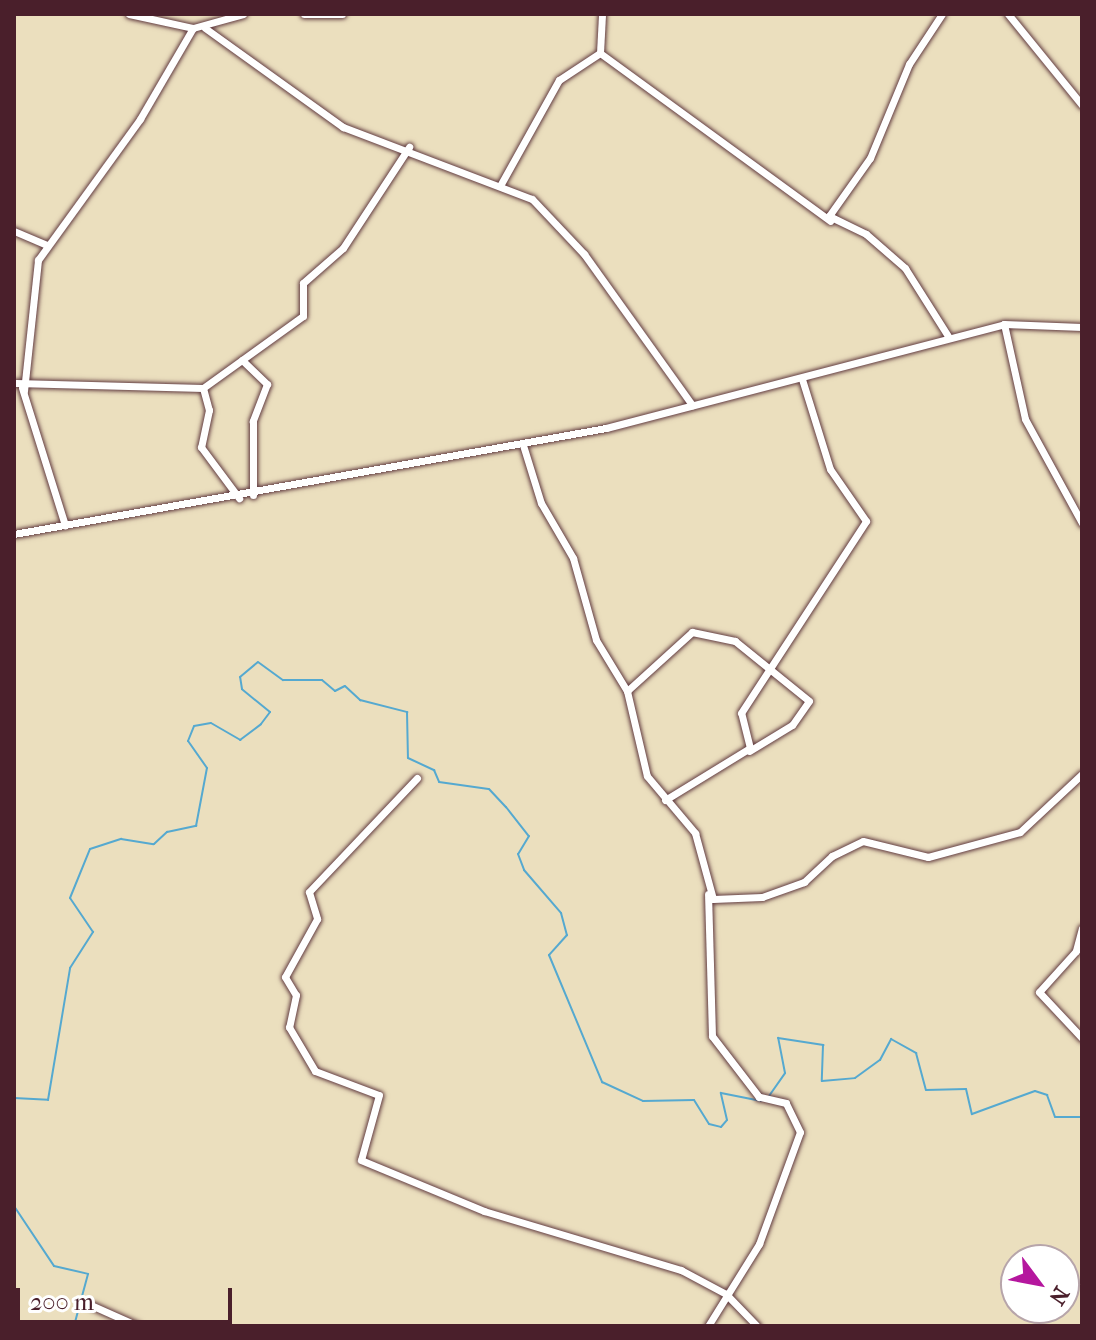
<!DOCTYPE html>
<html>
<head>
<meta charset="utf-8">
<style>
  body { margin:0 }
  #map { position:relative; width:1096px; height:1340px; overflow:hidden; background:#ebdfbe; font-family:"IM FELL French Canon",serif }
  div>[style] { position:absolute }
  .stream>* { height:2px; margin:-1px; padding:0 1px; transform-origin:1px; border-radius:1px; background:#55a9d0 }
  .roads { filter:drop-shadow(0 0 2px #623c41) drop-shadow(0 0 2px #623c41) }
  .street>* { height:7px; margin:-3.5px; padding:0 3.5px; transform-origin:3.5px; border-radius:3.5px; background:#fff }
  span { translate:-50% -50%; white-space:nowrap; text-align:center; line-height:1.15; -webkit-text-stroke:7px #fff; paint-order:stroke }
  .frame { position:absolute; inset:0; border:16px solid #4a1f2b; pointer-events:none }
  .north { position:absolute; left:1000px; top:1244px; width:80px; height:80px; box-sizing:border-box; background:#fff; border:2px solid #b7a5aa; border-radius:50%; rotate:122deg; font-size:22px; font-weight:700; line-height:32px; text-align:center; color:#4a1f2b }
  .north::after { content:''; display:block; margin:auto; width:28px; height:36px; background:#b5179e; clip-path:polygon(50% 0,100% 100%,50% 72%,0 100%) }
  .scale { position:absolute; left:16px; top:1288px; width:216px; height:36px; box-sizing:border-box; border:4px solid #4a1f2b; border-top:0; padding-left:10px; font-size:24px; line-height:28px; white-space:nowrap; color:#4a1f2b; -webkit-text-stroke:6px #fff; paint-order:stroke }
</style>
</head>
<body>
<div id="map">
  <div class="stream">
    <i style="left:769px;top:1096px;width:28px;rotate:-55deg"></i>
    <i style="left:785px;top:1073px;width:36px;rotate:-101deg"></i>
    <i style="left:778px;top:1038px;width:46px;rotate:8.8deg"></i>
    <i style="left:823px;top:1045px;width:36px;rotate:92deg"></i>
    <i style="left:822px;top:1081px;width:33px;rotate:-5deg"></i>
    <i style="left:855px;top:1078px;width:31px;rotate:-36deg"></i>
    <i style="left:880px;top:1060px;width:24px;rotate:-62deg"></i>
    <i style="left:891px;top:1039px;width:29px;rotate:29deg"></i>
    <i style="left:916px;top:1053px;width:38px;rotate:75deg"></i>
    <i style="left:926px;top:1090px;width:40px;rotate:-1.4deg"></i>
    <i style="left:966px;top:1089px;width:26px;rotate:77deg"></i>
    <i style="left:972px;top:1114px;width:67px;rotate:-20.1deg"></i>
    <i style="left:1035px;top:1091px;width:13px;rotate:18deg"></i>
    <i style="left:1047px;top:1095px;width:23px;rotate:70deg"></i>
    <i style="left:1055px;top:1117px;width:27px"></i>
    <i style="left:14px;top:1098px;width:34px;rotate:3deg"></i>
    <i style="left:48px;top:1100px;width:134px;rotate:-80.5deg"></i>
    <i style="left:70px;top:968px;width:43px;rotate:-57.4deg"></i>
    <i style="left:93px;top:932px;width:41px;rotate:-124.1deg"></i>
    <i style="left:70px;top:898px;width:53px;rotate:-67.8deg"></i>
    <i style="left:90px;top:849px;width:33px;rotate:-18deg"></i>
    <i style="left:121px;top:839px;width:33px;rotate:9deg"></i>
    <i style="left:154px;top:844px;width:18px;rotate:-43deg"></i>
    <i style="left:167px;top:832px;width:30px;rotate:-12deg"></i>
    <i style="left:196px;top:826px;width:59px;rotate:-79.3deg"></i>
    <i style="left:207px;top:768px;width:33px;rotate:-125deg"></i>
    <i style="left:188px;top:741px;width:16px;rotate:-68deg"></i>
    <i style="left:194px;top:726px;width:17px;rotate:-10deg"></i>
    <i style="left:211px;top:723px;width:34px;rotate:30deg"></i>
    <i style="left:240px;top:740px;width:26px;rotate:-37deg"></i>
    <i style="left:261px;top:724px;width:15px;rotate:-53deg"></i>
    <i style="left:270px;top:712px;width:36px;rotate:-141deg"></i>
    <i style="left:242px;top:689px;width:12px;rotate:-99deg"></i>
    <i style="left:240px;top:677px;width:23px;rotate:-40deg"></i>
    <i style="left:258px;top:662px;width:31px;rotate:36deg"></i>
    <i style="left:283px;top:680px;width:39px"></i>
    <i style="left:322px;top:680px;width:17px;rotate:40deg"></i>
    <i style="left:335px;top:691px;width:11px;rotate:-27deg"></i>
    <i style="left:345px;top:686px;width:21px;rotate:43deg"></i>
    <i style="left:360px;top:700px;width:49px;rotate:14.3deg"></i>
    <i style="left:407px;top:712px;width:46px;rotate:88.8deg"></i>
    <i style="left:408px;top:758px;width:29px;rotate:25deg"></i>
    <i style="left:434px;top:770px;width:13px;rotate:67deg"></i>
    <i style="left:439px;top:782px;width:50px;rotate:8deg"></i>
    <i style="left:489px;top:789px;width:25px;rotate:47deg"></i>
    <i style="left:506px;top:807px;width:37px;rotate:52deg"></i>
    <i style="left:529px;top:836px;width:21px;rotate:121deg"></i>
    <i style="left:518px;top:854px;width:17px;rotate:69deg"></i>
    <i style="left:524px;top:870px;width:57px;rotate:49.3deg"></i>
    <i style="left:561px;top:913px;width:23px;rotate:75deg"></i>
    <i style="left:567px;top:935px;width:27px;rotate:132deg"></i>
    <i style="left:549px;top:955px;width:138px;rotate:67.3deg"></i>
    <i style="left:602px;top:1082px;width:45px;rotate:24.9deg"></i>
    <i style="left:643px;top:1101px;width:51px;rotate:-1.1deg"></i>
    <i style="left:694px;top:1100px;width:28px;rotate:58deg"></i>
    <i style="left:709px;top:1124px;width:12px;rotate:14deg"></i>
    <i style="left:721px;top:1127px;width:9px;rotate:-49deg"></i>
    <i style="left:727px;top:1120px;width:28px;rotate:-103deg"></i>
    <i style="left:721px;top:1093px;width:41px;rotate:11.3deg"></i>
    <i style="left:14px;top:1206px;width:72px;rotate:56.3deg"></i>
    <i style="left:54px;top:1266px;width:35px;rotate:13deg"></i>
    <i style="left:88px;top:1274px;width:54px;rotate:105.1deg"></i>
  </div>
  <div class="roads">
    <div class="street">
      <i style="left:129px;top:14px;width:66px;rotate:12.3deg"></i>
      <i style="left:193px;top:28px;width:52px;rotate:-15.6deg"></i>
      <i style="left:304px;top:14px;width:38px"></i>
      <i style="left:942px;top:14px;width:60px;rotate:123.4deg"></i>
      <i style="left:909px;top:64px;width:102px;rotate:112.5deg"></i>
      <i style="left:870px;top:158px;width:71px;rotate:125.3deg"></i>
      <i style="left:829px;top:216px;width:41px;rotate:25.9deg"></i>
      <i style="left:866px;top:234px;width:52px;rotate:41.1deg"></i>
      <i style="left:905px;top:268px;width:80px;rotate:57.7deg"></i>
      <i style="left:1008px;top:14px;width:117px;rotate:50.9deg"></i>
      <i style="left:205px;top:28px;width:170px;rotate:35.7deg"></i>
      <i style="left:343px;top:127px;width:202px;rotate:20.9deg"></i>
      <i style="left:532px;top:199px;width:76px;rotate:46.6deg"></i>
      <i style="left:584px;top:254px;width:186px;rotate:54.4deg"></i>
      <i style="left:600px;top:53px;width:285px;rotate:36.1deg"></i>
      <i style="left:501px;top:184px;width:119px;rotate:-60.9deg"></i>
      <i style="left:559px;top:80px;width:49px;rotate:-33.4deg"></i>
      <i style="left:600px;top:53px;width:39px;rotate:-87deg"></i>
      <i style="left:14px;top:231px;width:36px;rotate:23deg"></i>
      <i style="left:1004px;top:324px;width:97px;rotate:77.5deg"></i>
      <i style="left:1025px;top:419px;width:119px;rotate:61.3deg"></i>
      <i style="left:242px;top:360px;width:35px;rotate:44deg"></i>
      <i style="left:267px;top:384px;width:40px;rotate:111deg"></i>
      <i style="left:253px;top:421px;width:74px;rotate:90deg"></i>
      <i style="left:16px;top:383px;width:187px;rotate:1.5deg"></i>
      <i style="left:203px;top:388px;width:23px;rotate:75deg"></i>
      <i style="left:209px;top:410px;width:38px;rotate:102deg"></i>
      <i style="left:201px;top:447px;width:64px;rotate:53.3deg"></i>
      <i style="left:22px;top:388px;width:144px;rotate:72.6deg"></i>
      <i style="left:203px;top:388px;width:123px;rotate:-35.8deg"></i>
      <i style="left:303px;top:316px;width:33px;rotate:-90deg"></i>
      <i style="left:303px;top:283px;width:53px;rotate:-41.2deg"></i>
      <i style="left:343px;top:248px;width:121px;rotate:-56.8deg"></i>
      <i style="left:24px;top:391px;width:132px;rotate:-83.9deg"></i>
      <i style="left:38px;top:260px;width:174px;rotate:-54.1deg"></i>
      <i style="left:140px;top:119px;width:105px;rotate:-59.8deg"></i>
      <i style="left:523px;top:445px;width:61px;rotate:72.8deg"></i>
      <i style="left:541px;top:503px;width:64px;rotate:59.8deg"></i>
      <i style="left:573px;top:558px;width:85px;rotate:74.3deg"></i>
      <i style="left:596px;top:640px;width:60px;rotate:58.7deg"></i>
      <i style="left:627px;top:691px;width:87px;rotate:76.8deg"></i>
      <i style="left:647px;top:776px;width:75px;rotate:49.9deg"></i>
      <i style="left:695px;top:833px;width:68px;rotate:74.7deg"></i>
      <i style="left:713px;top:899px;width:49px;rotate:-2.3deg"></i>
      <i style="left:762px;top:897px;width:45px;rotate:-19.7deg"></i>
      <i style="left:804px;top:882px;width:38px;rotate:-43deg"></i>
      <i style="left:832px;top:856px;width:34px;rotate:-26deg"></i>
      <i style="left:863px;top:841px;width:67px;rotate:13.8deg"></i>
      <i style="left:928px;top:857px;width:95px;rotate:-15.2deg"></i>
      <i style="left:1020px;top:832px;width:85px;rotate:-43.1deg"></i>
      <i style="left:14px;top:534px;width:601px;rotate:-10.15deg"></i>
      <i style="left:606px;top:428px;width:411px;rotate:-14.6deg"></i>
      <i style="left:1004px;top:324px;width:78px;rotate:2.2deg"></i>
      <i style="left:627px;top:691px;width:88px;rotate:-42.2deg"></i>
      <i style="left:692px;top:632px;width:44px;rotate:11.8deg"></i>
      <i style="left:735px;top:641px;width:95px;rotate:39deg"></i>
      <i style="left:809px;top:701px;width:29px;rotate:125deg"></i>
      <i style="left:792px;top:725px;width:50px;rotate:148.8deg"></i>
      <i style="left:417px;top:778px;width:157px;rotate:133.5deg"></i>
      <i style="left:309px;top:892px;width:28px;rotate:73deg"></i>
      <i style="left:317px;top:919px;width:66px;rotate:118.9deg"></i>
      <i style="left:285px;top:977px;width:21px;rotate:59deg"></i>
      <i style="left:296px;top:995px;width:33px;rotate:102deg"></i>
      <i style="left:289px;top:1027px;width:51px;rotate:59.4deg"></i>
      <i style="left:315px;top:1071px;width:68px;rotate:20.6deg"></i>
      <i style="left:379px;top:1095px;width:67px;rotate:105.5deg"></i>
      <i style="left:361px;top:1160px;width:133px;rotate:22.5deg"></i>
      <i style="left:484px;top:1211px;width:206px;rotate:16.7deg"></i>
      <i style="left:681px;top:1270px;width:51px;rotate:28.1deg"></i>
      <i style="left:726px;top:1294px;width:45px;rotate:45.9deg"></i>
      <i style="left:665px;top:800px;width:100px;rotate:-31.5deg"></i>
      <i style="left:750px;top:748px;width:36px;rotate:-104deg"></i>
      <i style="left:741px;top:713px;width:229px;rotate:-56.9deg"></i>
      <i style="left:866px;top:521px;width:63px;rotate:-124.7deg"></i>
      <i style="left:830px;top:469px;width:94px;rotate:-107.3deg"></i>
      <i style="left:1082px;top:928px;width:24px;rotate:105deg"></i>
      <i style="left:1076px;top:951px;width:55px;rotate:132.1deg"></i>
      <i style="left:1039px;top:992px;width:63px;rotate:46.9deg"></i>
      <i style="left:91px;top:1305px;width:51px;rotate:24.1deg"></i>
      <i style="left:708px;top:1326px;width:97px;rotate:-58.1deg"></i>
      <i style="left:759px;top:1244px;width:119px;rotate:-69.9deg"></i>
      <i style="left:800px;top:1132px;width:32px;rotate:-116deg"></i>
      <i style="left:786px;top:1103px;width:28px;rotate:-167deg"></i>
      <i style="left:759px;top:1097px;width:77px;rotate:-127.6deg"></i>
      <i style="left:712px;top:1036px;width:142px;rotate:-91.6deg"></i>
    </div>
  </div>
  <div class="frame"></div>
  <div class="north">N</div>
  <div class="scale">200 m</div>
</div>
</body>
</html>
